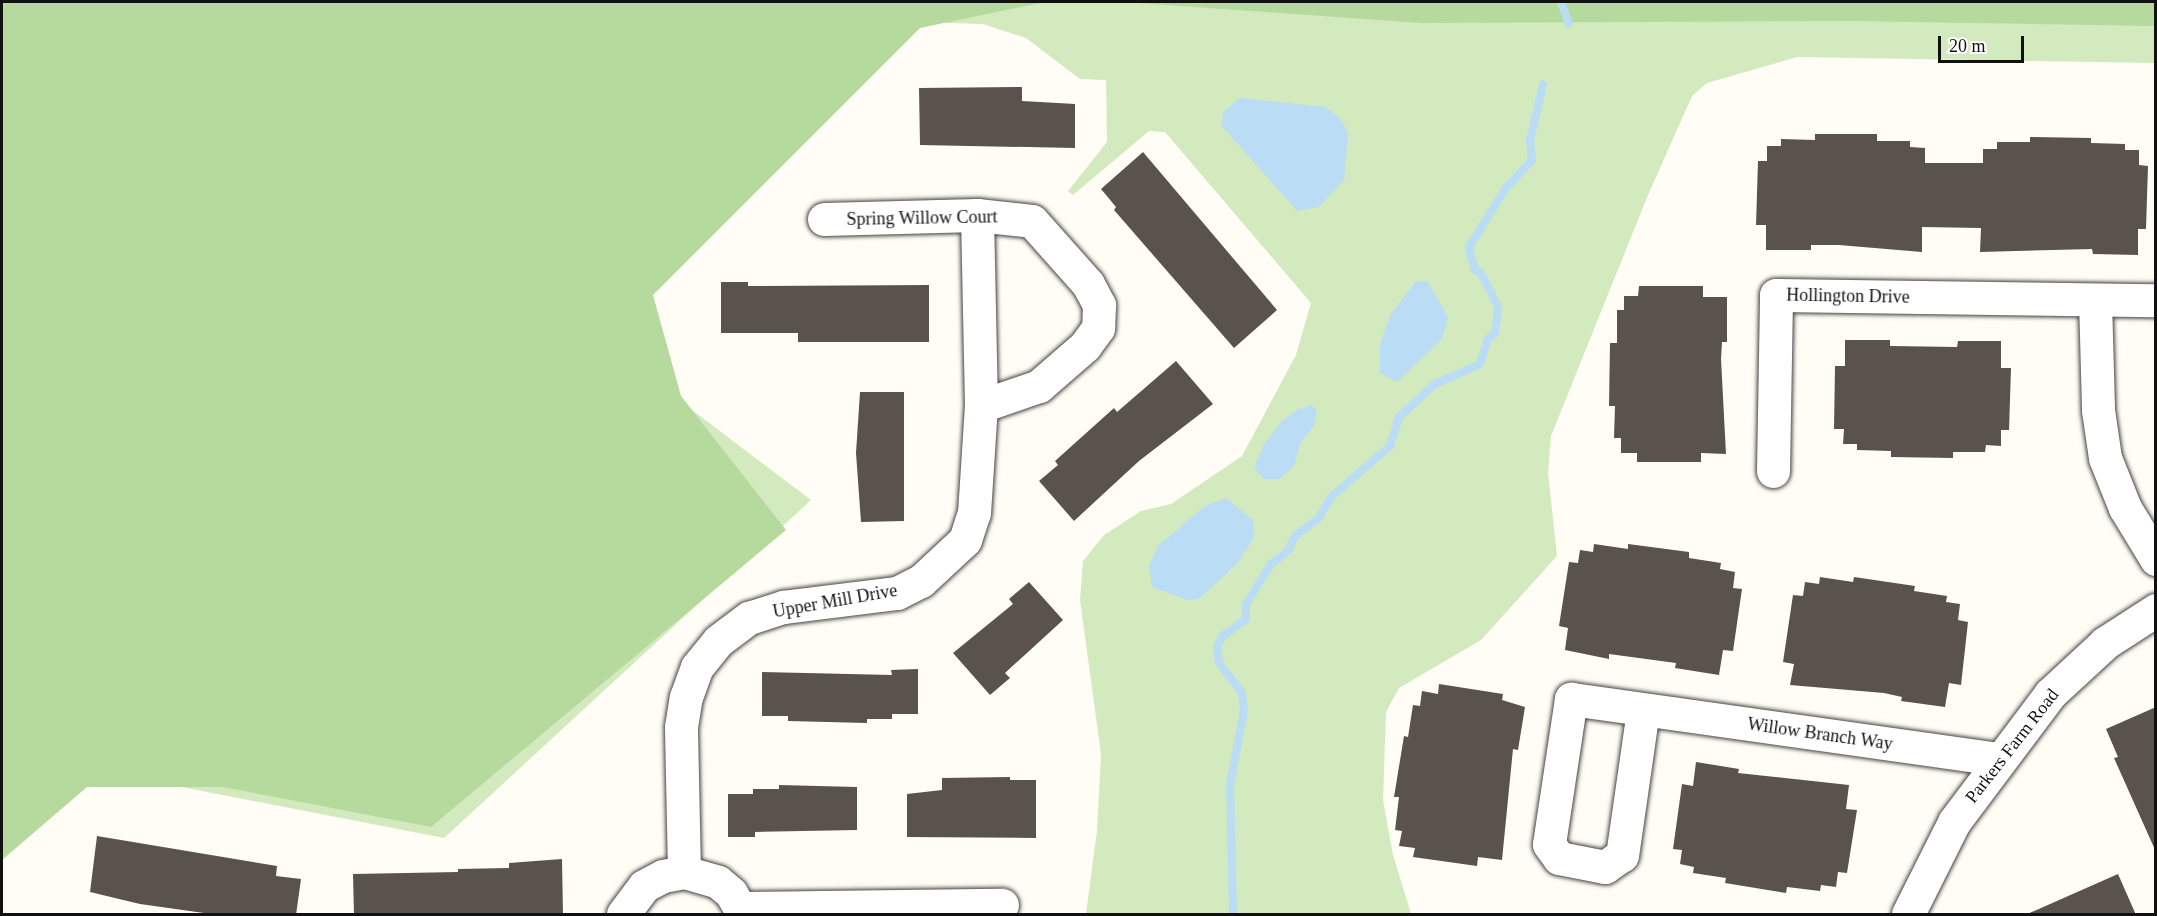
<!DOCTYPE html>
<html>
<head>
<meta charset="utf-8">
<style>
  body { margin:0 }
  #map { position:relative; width:2157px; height:916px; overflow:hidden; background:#fffdf5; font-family:"Times New Roman",serif }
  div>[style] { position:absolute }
  .green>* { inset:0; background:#d2eabe }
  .forest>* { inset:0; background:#b6da9d }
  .water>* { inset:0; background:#badcf5 }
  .stream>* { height:8px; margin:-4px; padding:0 4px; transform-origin:4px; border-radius:4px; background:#badcf5 }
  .building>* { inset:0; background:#59524d }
  .roads { filter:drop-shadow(0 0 2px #444) drop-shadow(0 0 2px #444) }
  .minor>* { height:33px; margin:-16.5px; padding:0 16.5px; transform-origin:16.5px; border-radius:16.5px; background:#fff }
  span { translate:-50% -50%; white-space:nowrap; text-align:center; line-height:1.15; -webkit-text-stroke:6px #fff; paint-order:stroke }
  .street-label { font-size:18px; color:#111 }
  .frame { position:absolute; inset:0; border:3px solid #111; pointer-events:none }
  .scale { position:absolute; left:1938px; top:36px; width:86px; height:27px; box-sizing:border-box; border:3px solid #111; border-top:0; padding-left:8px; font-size:18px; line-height:21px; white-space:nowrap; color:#111; -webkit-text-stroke:4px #fff; paint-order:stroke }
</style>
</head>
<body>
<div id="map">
  <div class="green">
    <i style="clip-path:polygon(2px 2px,2155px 2px,2156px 63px,1797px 57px,1707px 83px,1692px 96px,1648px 195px,1551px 436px,1548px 473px,1557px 556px,1481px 640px,1399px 688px,1386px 712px,1383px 800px,1393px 855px,1411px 914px,1086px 914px,1097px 831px,1101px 754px,1080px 600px,1083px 561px,1104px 535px,1141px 511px,1171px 504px,1242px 456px,1296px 355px,1311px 303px,1165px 132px,1149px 131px,1073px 195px,1068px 191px,1107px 142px,1106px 80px,1080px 79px,1026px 38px,983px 24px,919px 22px,593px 335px,811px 500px,444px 838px,2px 752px)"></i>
  </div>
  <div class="forest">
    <i style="clip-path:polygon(2px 2px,1045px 2px,920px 28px,653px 295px,681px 396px,786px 530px,431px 827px,223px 787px,87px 787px,2px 860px)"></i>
    <i style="clip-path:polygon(1124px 2px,2155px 2px,2156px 26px,1854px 21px,1420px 23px)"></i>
  </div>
  <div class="water">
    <i style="clip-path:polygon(1240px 98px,1325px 107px,1339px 117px,1348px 133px,1344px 180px,1319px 207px,1297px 211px,1221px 125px,1224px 111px)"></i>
    <i style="clip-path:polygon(1416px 281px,1428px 282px,1448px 317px,1442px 339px,1397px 382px,1380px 373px,1380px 344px,1391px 314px)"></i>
    <i style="clip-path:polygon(1312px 405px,1317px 411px,1314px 425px,1300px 444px,1294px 466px,1279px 479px,1264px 479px,1254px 468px,1264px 444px,1283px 420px,1298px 409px)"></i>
    <i style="clip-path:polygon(1226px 498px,1253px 520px,1254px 537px,1237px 564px,1199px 599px,1187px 600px,1152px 587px,1149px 566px,1158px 546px,1205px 506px)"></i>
  </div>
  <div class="stream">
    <i style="left:1561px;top:2px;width:23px;rotate:70deg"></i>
    <i style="left:1233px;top:914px;width:129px;rotate:-91.3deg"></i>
    <i style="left:1230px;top:785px;width:76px;rotate:-79.4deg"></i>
    <i style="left:1244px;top:710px;width:17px;rotate:-97deg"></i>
    <i style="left:1242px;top:693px;width:39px;rotate:-127deg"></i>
    <i style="left:1219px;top:662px;width:14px;rotate:-98deg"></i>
    <i style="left:1217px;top:648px;width:12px;rotate:-66deg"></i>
    <i style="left:1222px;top:637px;width:30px;rotate:-37deg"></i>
    <i style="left:1246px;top:619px;width:15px;rotate:-90deg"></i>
    <i style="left:1246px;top:604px;width:47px;rotate:-58deg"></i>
    <i style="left:1271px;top:564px;width:21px;rotate:-37deg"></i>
    <i style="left:1288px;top:551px;width:17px;rotate:-65deg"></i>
    <i style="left:1295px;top:536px;width:30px;rotate:-37deg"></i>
    <i style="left:1319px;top:518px;width:24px;rotate:-60deg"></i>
    <i style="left:1331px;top:497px;width:78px;rotate:-40.8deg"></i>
    <i style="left:1390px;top:446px;width:30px;rotate:-73deg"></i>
    <i style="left:1399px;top:417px;width:49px;rotate:-42.5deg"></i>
    <i style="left:1435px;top:384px;width:49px;rotate:-24deg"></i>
    <i style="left:1480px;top:364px;width:26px;rotate:-72deg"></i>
    <i style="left:1488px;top:339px;width:9px;rotate:-41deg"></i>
    <i style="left:1495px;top:333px;width:26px;rotate:-83deg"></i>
    <i style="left:1498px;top:307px;width:39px;rotate:-117deg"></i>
    <i style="left:1480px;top:272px;width:5px;rotate:-158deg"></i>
    <i style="left:1475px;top:270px;width:24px;rotate:-105deg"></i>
    <i style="left:1469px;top:247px;width:70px;rotate:-57.9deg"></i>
    <i style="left:1506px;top:188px;width:38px;rotate:-47deg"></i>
    <i style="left:1532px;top:160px;width:20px;rotate:-96deg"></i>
    <i style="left:1530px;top:140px;width:57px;rotate:-76.7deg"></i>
  </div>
  <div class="building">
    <i style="clip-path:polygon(1022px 87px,1022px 101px,1075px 104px,1075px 148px,920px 145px,919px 88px)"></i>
    <i style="clip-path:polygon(1815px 134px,1877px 134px,1877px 141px,1910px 141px,1910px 147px,1925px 148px,1925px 163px,1983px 163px,1983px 149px,1997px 149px,1997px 142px,2030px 142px,2030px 137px,2091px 138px,2091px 143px,2125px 144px,2125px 150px,2139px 150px,2139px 165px,2148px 166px,2146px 229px,2138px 229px,2138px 255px,2093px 254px,2092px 249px,1980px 252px,1981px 228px,1922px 227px,1922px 252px,1839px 245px,1811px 245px,1811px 250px,1766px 250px,1766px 225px,1756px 225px,1758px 161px,1767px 161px,1767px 146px,1781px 146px,1781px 139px,1815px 140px)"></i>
    <i style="clip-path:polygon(1143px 152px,1277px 310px,1234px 348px,1114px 210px,1116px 207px,1101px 189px)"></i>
    <i style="clip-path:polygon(721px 282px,748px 282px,748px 286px,929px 285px,929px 342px,798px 342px,798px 333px,721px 333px)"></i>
    <i style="clip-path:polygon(1639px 286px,1703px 286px,1703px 297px,1727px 297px,1727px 342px,1722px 342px,1721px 359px,1726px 454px,1701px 453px,1701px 462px,1637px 462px,1637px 453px,1621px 453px,1621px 438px,1614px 438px,1615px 406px,1609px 406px,1610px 343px,1617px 343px,1617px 310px,1624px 310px,1624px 296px,1638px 296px)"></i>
    <i style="clip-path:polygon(1845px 340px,1890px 340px,1890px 346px,1957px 347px,1958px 341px,2001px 341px,2001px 368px,2011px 368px,2009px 430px,2001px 430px,2001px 446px,1986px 445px,1985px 452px,1953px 452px,1953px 458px,1891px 457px,1891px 451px,1857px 450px,1857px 444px,1843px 444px,1844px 429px,1834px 429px,1835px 366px,1845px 366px)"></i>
    <i style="clip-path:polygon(1176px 361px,1213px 404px,1139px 461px,1074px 521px,1039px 481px,1058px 465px,1055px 461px,1114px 408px,1117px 412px)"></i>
    <i style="clip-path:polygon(860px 392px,904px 392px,904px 521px,861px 522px,856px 453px)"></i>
    <i style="clip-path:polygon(1594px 544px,1628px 549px,1628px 544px,1689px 552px,1689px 558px,1721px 563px,1720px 569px,1735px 572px,1733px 588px,1742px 589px,1733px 651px,1723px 650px,1719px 675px,1675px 668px,1676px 663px,1609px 654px,1609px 659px,1565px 650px,1568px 628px,1559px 626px,1569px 562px,1578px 563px,1580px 550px,1593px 552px)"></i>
    <i style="clip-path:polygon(1820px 577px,1853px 582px,1854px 577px,1915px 586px,1914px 591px,1947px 596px,1946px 602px,1960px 604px,1958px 620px,1968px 622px,1961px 685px,1949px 683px,1945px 707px,1901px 701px,1902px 697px,1884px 693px,1790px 685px,1794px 664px,1783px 662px,1793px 595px,1803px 596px,1805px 582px,1819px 584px)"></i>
    <i style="clip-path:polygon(1029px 582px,1063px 620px,1005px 673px,1010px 678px,990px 695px,953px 653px,1013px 604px,1009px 599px)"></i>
    <i style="clip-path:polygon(918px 669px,918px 714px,892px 714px,892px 719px,867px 719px,867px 723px,788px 721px,788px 716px,762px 716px,762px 672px,892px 675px,891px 670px)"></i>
    <i style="clip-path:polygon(1439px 684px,1503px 694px,1502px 700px,1525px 707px,1518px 750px,1513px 749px,1502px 860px,1478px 857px,1477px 866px,1413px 857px,1415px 848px,1399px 846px,1402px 831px,1395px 830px,1399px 797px,1394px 797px,1404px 736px,1408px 737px,1413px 705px,1420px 706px,1422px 691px,1438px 694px)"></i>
    <i style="clip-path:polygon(2156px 707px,2156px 852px,2114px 758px,2118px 757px,2106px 729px)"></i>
    <i style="clip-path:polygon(1696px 762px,1739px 769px,1738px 773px,1849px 785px,1846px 809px,1857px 810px,1847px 873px,1838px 872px,1836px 887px,1821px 885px,1820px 891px,1787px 887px,1786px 893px,1725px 883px,1726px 878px,1693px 873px,1694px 867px,1680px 864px,1682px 850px,1673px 849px,1682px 784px,1693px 786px)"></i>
    <i style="clip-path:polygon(1010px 777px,1010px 780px,1036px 780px,1036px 838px,907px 837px,907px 794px,942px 790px,942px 778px)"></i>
    <i style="clip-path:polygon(779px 785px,857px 787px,857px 830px,755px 832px,755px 837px,728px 837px,728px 794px,753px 794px,753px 789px,779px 789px)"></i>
    <i style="clip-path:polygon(97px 836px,277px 866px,276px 876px,301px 879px,296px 915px,218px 915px,140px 904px,90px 892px)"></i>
    <i style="clip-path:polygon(562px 859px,563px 915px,354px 915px,353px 874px,458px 872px,458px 869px,509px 868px,509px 863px)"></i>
    <i style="clip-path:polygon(2118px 874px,2136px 915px,2025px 915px)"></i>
  </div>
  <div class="roads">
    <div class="minor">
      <i style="left:824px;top:219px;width:153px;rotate:-1.5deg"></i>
      <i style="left:977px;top:215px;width:55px;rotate:6.2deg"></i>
      <i style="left:1032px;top:221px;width:84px;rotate:48.4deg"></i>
      <i style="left:1088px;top:284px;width:24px;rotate:62deg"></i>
      <i style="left:1099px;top:305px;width:23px;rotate:92deg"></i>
      <i style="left:1098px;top:328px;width:22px;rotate:126deg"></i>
      <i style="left:1085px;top:346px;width:61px;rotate:139deg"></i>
      <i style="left:1039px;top:386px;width:61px;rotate:161deg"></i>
      <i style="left:2095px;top:300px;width:110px;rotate:88.4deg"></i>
      <i style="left:2098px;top:410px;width:49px;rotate:81.7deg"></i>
      <i style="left:2105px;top:458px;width:54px;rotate:68.2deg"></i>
      <i style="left:2125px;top:508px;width:60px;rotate:58.7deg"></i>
      <i style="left:1773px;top:471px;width:176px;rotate:-89deg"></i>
      <i style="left:1776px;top:295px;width:380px;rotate:0.8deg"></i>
      <i style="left:1643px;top:710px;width:147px;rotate:98.2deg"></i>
      <i style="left:1622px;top:855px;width:21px;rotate:145deg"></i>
      <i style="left:1605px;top:867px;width:47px;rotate:-168.9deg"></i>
      <i style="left:1559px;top:858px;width:17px;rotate:-126deg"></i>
      <i style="left:1549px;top:844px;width:147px;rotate:-81.4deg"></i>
      <i style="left:1571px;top:699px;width:430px;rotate:8deg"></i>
      <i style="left:684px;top:872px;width:145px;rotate:-91.2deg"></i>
      <i style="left:681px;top:727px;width:30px;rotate:-81deg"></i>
      <i style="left:686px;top:697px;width:32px;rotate:-70deg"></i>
      <i style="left:697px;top:667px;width:33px;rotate:-51deg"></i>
      <i style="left:718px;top:641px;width:39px;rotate:-37deg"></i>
      <i style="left:749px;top:618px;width:36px;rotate:-18deg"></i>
      <i style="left:783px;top:607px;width:115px;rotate:-7deg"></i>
      <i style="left:897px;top:593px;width:27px;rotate:-27deg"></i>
      <i style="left:921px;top:581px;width:60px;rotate:-43deg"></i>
      <i style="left:965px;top:540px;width:28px;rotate:-72deg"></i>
      <i style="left:974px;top:513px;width:107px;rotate:-86.3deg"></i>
      <i style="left:981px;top:406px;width:191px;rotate:-91.2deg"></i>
      <i style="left:741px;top:908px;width:261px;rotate:-0.7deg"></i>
      <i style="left:623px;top:914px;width:35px;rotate:-53deg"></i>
      <i style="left:644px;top:886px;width:21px;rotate:-28deg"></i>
      <i style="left:663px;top:876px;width:21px;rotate:-11deg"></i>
      <i style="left:684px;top:872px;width:35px;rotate:16deg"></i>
      <i style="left:718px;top:882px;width:17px;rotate:40deg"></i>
      <i style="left:731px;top:893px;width:24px;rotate:60deg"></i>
      <i style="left:1908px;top:914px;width:103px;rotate:-63.4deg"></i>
      <i style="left:1954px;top:822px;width:160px;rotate:-53.1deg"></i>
      <i style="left:2050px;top:694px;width:75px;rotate:-42.8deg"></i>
      <i style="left:2105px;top:643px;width:61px;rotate:-32.9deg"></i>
    </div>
  </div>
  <div class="street-label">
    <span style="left:922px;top:218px;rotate:-1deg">Spring Willow Court</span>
    <span style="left:1848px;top:296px;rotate:1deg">Hollington Drive</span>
    <span style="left:835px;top:601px;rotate:-10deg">Upper Mill Drive</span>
    <span style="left:1820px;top:734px;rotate:8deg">Willow Branch Way</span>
    <span style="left:2012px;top:746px;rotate:-52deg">Parkers Farm Road</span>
  </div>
  <div class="frame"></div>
  <div class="scale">20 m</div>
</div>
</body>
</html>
